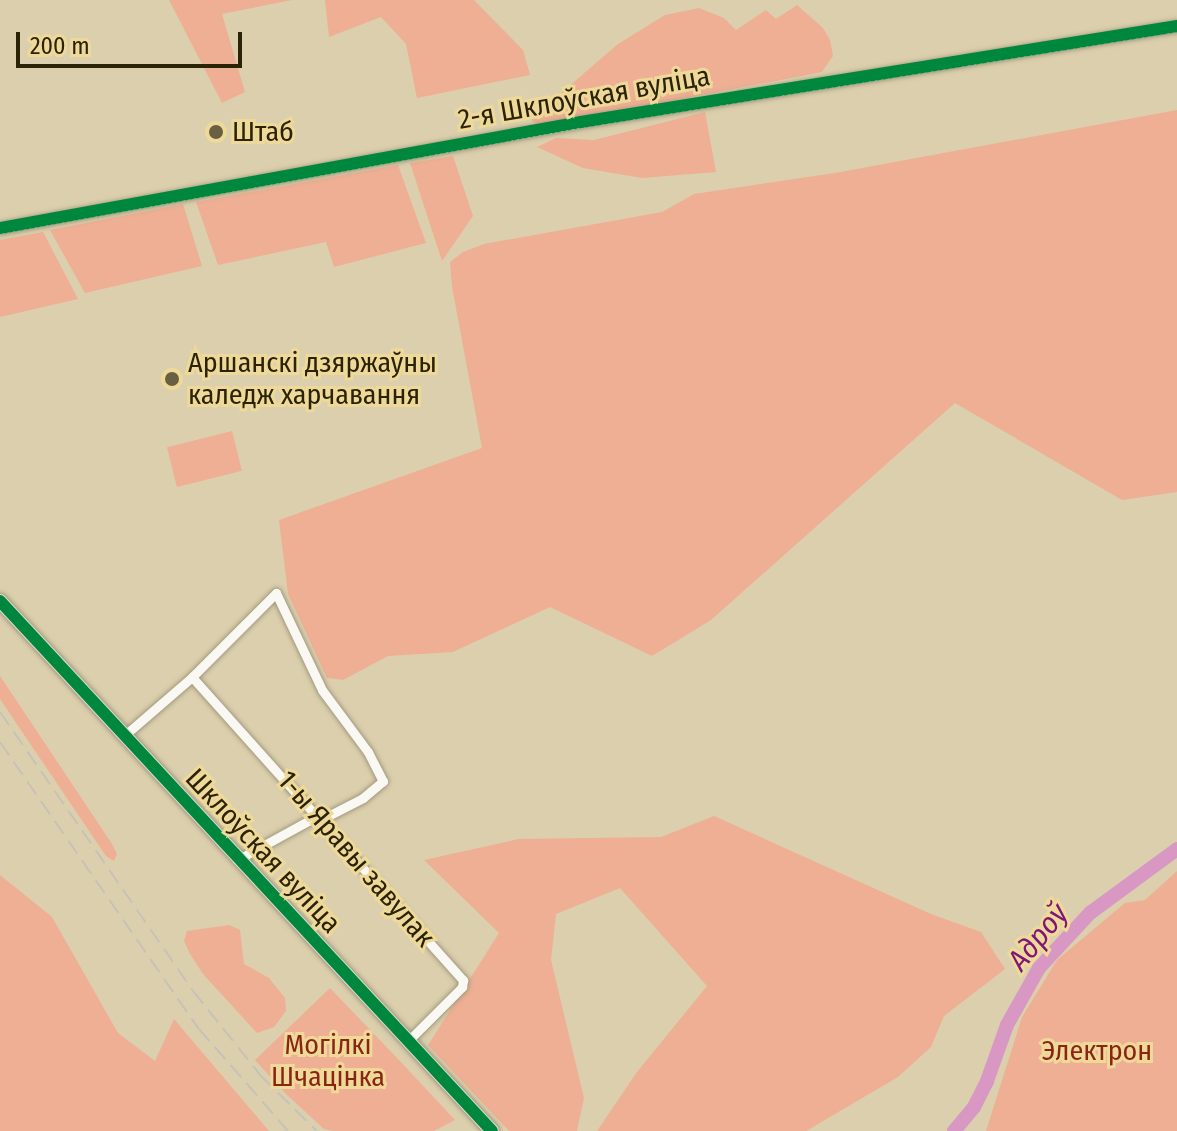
<!DOCTYPE html>
<html>
<head>
<meta charset="utf-8">
<style>
  body { margin:0 }
  #map { position:relative; width:1177px; height:1131px; overflow:hidden; background:#dbcfad; font-family:"Fira Sans Condensed",sans-serif }
  div>[style] { position:absolute }
  .green>* { inset:0; background:#eeaf94; transform-origin:0 0 }
  .river>* { height:14px; margin:-7px; padding:0 7px; transform-origin:7px; border-radius:7px; background:#d898c3 }
  .roads { filter:drop-shadow(0 0 2px #a39a7f) drop-shadow(0 0 2px #a39a7f) }
  .minor>* { height:9px; margin:-4.5px; padding:0 4.5px; transform-origin:4.5px; border-radius:4.5px; background:#faf8f3 }
  .tertiary>* { height:11px; margin:-5.5px; padding:0 5.5px; transform-origin:5.5px; border-radius:5.5px; background:#faf8f3 }
  .primary>* { height:14px; margin:-7px; padding:0 7px; transform-origin:7px; border-radius:7px; background:#e0dccf }
  .rail>* { height:2px; margin-top:-1px; transform-origin:0; background:repeating-linear-gradient(90deg,#c7c2b8 0 16px,transparent 0 24px) }
  .cycleway>* { height:12px; margin:-6px; padding:0 6px; transform-origin:6px; border-radius:6px; background:#00873e }
  .dots>* { width:22px; height:22px; translate:-50% -50%; box-sizing:border-box; border:4px solid #efd999; border-radius:50% }
  span { translate:-50% -50%; white-space:nowrap; text-align:center; line-height:1.15; -webkit-text-stroke:6px #efd999; paint-order:stroke }
  .street-label { font-size:28px; color:#2b2308 }
  .poi-label { font-size:28px; color:#2b2308 }
  .left { translate:0 -50%; text-align:left }
  .park-label { font-size:28px; color:#8a2516 }
  .water-label { font-size:30px; color:#7f1578; font-style:italic }
  .scale { position:absolute; left:16px; top:32px; width:226px; height:36px; box-sizing:border-box; border:4px solid #2b2308; border-top:0; padding-left:10px; font-size:24px; line-height:28px; white-space:nowrap; color:#2b2308; -webkit-text-stroke:6px #efd999; paint-order:stroke }
</style>
</head>
<body>
<div id="map">
  <div class="green">
    <i style="clip-path:polygon(169px 0,292px 0,222px 14px,245px 92px,222px 103px)"></i>
    <i style="clip-path:polygon(325px 0,474px 0,523px 50px,530px 75px,417px 98px,406px 44px,381px 17px,329px 37px)"></i>
    <i style="clip-path:polygon(797px 5px,823px 28px,830px 40px,833px 56px,822px 72px,545px 125px,537px 125px,531px 119px,618px 44px,665px 15px,699px 8px,724px 18px,736px 30px,766px 10px,776px 19px)"></i>
    <i style="clip-path:polygon(1177px 110px,1177px 492px,1122px 500px,955px 403px,711px 620px,652px 656px,550px 607px,453px 652px,388px 656px,343px 680px,327px 678px,288px 594px,279px 520px,482px 448px,452px 287px,450px 262px,463px 252px,484px 244px,662px 212px,694px 194px,835px 173px)"></i>
    <i style="clip-path:polygon(705px 112px,716px 172px,642px 178px,583px 168px,537px 147px,556px 138px,594px 140px)"></i>
    <i style="clip-path:polygon(453px 156px,473px 216px,442px 261px,410px 163px)"></i>
    <i style="clip-path:polygon(398px 165px,426px 243px,334px 267px,326px 242px,218px 265px,196px 202px)"></i>
    <i style="clip-path:polygon(183px 204px,202px 266px,85px 293px,50px 230px)"></i>
    <i style="clip-path:polygon(43px 232px,78px 299px,0 317px,0 240px)"></i>
    <i style="left:232px;top:431px;width:41px;height:67px;rotate:76deg"></i>
    <i style="clip-path:polygon(0 676px,112px 844px,117px 854px,114px 861px,106px 856px,0 699px)"></i>
    <i style="clip-path:polygon(714px 816px,931px 914px,981px 932px,1005px 969px,944px 1016px,931px 1047px,898px 1077px,806px 1131px,597px 1131px,637px 1072px,707px 986px,620px 888px,556px 914px,551px 960px,584px 1098px,577px 1131px,509px 1131px,428px 1045px,499px 933px,424px 860px,519px 839px,661px 837px)"></i>
    <i style="clip-path:polygon(1177px 871px,1177px 1131px,986px 1131px,1022px 1017px,1057px 960px,1125px 903px,1145px 900px)"></i>
    <i style="clip-path:polygon(0 875px,52px 917px,118px 1033px,155px 1061px,174px 1019px,269px 1131px,0 1131px)"></i>
    <i style="clip-path:polygon(229px 925px,240px 930px,244px 964px,269px 978px,285px 998px,286px 1011px,274px 1027px,257px 1033px,203px 974px,190px 954px,184px 941px,187px 931px)"></i>
    <i style="clip-path:polygon(330px 988px,397px 1058px,455px 1120px,434px 1131px,333px 1131px,324px 1129px,286px 1094px,255px 1060px)"></i>
  </div>
  <div class="river">
    <i style="left:954px;top:1131px;width:31px;rotate:-50deg"></i>
    <i style="left:974px;top:1107px;width:29px;rotate:-63deg"></i>
    <i style="left:987px;top:1081px;width:59px;rotate:-70.3deg"></i>
    <i style="left:1007px;top:1025px;width:65px;rotate:-60.7deg"></i>
    <i style="left:1039px;top:968px;width:75px;rotate:-47.2deg"></i>
    <i style="left:1090px;top:913px;width:108px;rotate:-36.3deg"></i>
  </div>
  <div class="roads">
    <div class="minor">
      <i style="left:192px;top:677px;width:407px;rotate:48.2deg"></i>
      <i style="left:463px;top:980px;width:7px;rotate:98deg"></i>
      <i style="left:462px;top:987px;width:76px;rotate:135deg"></i>
      <i style="left:125px;top:735px;width:89px;rotate:-40.9deg"></i>
      <i style="left:192px;top:677px;width:119px;rotate:-45deg"></i>
      <i style="left:276px;top:593px;width:107px;rotate:64.6deg"></i>
      <i style="left:322px;top:690px;width:77px;rotate:53.4deg"></i>
      <i style="left:368px;top:752px;width:33px;rotate:63deg"></i>
      <i style="left:383px;top:781px;width:26px;rotate:140deg"></i>
      <i style="left:363px;top:798px;width:46px;rotate:152.9deg"></i>
      <i style="left:237px;top:860px;width:94px;rotate:-28.8deg"></i>
    </div>
    <div class="tertiary">
      <i style="left:0;top:228px;width:591px;rotate:-10.34deg"></i>
      <i style="left:581px;top:122px;width:604px;rotate:-9.15deg"></i>
    </div>
    <div class="primary">
      <i style="left:0;top:601px;width:723px;rotate:47.13deg"></i>
    </div>
  </div>
  <div class="rail">
    <i style="left:0;top:712px;width:339px;rotate:55.3deg"></i>
    <i style="left:193px;top:991px;width:109px;rotate:51.3deg"></i>
    <i style="left:261px;top:1076px;width:78px;rotate:44.5deg"></i>
    <i style="left:0;top:742px;width:349px;rotate:55.3deg"></i>
    <i style="left:199px;top:1029px;width:135px;rotate:48.9deg"></i>
  </div>
  <div class="cycleway">
    <i style="left:0;top:228px;width:591px;rotate:-10.34deg"></i>
    <i style="left:581px;top:122px;width:604px;rotate:-9.15deg"></i>
    <i style="left:0;top:601px;width:723px;rotate:47.13deg"></i>
  </div>
  <div class="dots">
    <i style="left:216px;top:132px;background:#695f42"></i>
    <i style="left:172px;top:379px;background:#695f42"></i>
  </div>
  <div class="street-label">
    <span style="left:584px;top:98px;rotate:-10deg">2-я Шклоўская вуліца</span>
    <span style="left:263px;top:851px;rotate:47deg">Шклоўская вуліца</span>
    <span style="left:356px;top:859px;rotate:49deg">1-ы Яравы завулак</span>
  </div>
  <div class="poi-label">
    <span class="left" style="left:232px;top:132px">Штаб</span>
    <span class="left" style="left:188px;top:379px">Аршанскі дзяржаўны<br>каледж харчавання</span>
  </div>
  <div class="park-label">
    <span style="left:328px;top:1061px">Могілкі<br>Шчацінка</span>
    <span style="left:1097px;top:1051px">Электрон</span>
  </div>
  <div class="water-label">
    <span style="left:1038px;top:937px;rotate:-51deg">Адроў</span>
  </div>
  <div class="scale">200 m</div>
</div>
</body>
</html>
